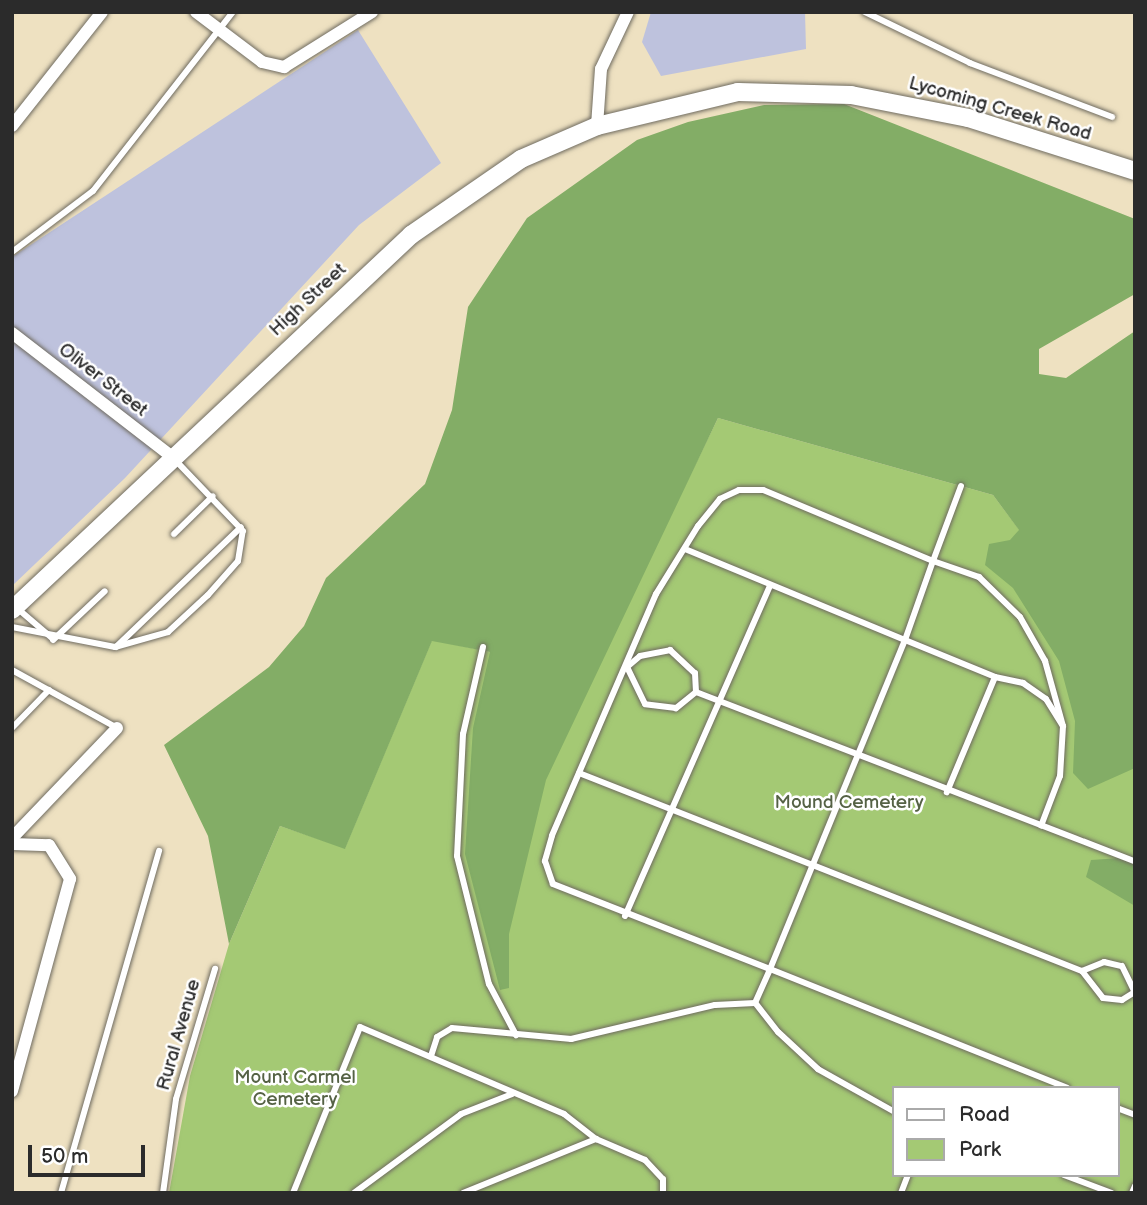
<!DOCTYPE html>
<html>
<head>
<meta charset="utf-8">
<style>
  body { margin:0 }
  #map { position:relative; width:1147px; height:1205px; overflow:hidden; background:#eee1c1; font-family:"Balsamiq Sans",sans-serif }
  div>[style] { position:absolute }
  .industrial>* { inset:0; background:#bec2dd }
  .green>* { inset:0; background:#a4c974 }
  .forest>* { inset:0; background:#83ad66 }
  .roads { filter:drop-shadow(0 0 2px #6f6b60) drop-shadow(0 0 2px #6f6b60) }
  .lane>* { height:6px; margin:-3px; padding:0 3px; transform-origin:3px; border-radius:3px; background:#fff }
  .street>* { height:12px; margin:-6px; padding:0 6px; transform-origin:6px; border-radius:6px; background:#fff }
  .secondary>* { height:18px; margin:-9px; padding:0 9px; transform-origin:9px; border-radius:9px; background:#fff }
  span { translate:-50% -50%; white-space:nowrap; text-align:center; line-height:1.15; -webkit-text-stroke:5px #fff; paint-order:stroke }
  .street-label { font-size:19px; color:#2b2b2b }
  .park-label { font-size:19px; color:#556245 }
  .frame { position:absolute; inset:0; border:14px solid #2b2b2b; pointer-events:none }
  .legend { position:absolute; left:892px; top:1086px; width:228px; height:91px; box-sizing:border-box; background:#fff; border:2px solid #aaa; margin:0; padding:9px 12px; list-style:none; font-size:21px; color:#2b2b2b }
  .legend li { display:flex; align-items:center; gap:14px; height:35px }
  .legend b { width:35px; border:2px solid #aaa }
  .scale { position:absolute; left:28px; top:1145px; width:117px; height:32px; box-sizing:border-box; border:4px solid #2b2b2b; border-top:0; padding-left:9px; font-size:21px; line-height:24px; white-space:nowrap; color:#2b2b2b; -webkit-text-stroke:5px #fff; paint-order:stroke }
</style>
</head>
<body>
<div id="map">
  <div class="industrial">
    <i style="clip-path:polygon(651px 12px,805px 12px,806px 49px,661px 76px,642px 42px)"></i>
    <i style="clip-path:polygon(358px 30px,441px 163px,359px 225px,125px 478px,12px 586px,12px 257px)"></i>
  </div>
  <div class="green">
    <i style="clip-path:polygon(evenodd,718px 418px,993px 495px,1135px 684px,1135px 1193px,169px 1193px,190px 1076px,229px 944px,280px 826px,345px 848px,432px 640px,594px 673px,718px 418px,893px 1088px,1117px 1088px,1117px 1175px,893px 1175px,893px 1088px)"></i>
  </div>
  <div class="forest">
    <i style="clip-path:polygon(844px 104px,1135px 219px,1135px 294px,1039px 349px,1039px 374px,1066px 378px,1135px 331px,1135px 768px,1088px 789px,1073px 773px,1075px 721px,1059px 661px,1013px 588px,985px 565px,989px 544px,1010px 540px,1019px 530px,993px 495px,718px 418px,546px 780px,509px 934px,509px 988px,500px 990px,465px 854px,473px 728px,490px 652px,432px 641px,345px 849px,280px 826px,229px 944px,208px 836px,164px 745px,269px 667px,304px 626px,326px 578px,425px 484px,452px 410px,468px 307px,527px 218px,637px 140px,688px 122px,764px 105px)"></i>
    <i style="clip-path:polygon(1135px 857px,1135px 906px,1086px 877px,1091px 860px)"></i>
  </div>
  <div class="roads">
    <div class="lane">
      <i style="left:865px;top:12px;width:117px;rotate:25.9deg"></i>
      <i style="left:970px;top:63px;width:152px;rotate:20.8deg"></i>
      <i style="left:12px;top:252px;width:101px;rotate:-37deg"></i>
      <i style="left:93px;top:191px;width:227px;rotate:-52deg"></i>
      <i style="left:961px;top:486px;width:80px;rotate:110.5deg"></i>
      <i style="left:933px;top:561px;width:49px;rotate:19.2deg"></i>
      <i style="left:979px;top:577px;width:57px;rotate:44.3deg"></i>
      <i style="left:1020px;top:617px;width:51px;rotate:60.4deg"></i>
      <i style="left:1045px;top:661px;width:67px;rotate:74.5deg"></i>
      <i style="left:174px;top:534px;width:54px;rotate:-44.3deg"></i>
      <i style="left:685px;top:549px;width:238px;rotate:22.5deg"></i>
      <i style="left:905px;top:640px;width:84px;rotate:-70.5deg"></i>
      <i style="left:933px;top:561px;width:184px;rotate:-157.3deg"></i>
      <i style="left:763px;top:490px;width:24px;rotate:180deg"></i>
      <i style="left:739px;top:490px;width:21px;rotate:155deg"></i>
      <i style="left:720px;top:499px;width:35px;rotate:129deg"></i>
      <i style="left:698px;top:526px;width:80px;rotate:121.7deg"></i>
      <i style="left:656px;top:594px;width:263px;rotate:113.3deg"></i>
      <i style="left:552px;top:836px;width:26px;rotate:106deg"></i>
      <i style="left:545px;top:861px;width:24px;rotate:71deg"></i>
      <i style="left:553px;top:884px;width:233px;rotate:21.4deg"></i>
      <i style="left:770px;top:969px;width:356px;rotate:-67.7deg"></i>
      <i style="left:905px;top:640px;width:97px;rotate:22.3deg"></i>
      <i style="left:995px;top:677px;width:125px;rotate:112.7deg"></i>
      <i style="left:18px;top:609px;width:45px;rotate:40.5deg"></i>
      <i style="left:12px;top:627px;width:105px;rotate:11deg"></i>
      <i style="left:115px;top:647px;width:55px;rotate:-15.8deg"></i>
      <i style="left:168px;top:632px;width:54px;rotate:-42.8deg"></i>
      <i style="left:208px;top:595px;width:45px;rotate:-48.6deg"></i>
      <i style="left:238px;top:561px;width:30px;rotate:-81deg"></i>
      <i style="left:243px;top:531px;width:97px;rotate:-133.7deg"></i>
      <i style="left:53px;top:640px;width:71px;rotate:-43.3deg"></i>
      <i style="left:116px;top:647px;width:173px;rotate:-43.8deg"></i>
      <i style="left:483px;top:647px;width:89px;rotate:102.9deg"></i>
      <i style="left:463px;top:734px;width:122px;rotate:92.8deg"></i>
      <i style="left:457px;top:856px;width:132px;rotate:76deg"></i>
      <i style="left:489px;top:984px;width:58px;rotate:62.1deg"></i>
      <i style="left:670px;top:650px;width:34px;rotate:43deg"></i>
      <i style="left:695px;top:673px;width:19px;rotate:87deg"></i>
      <i style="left:696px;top:692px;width:26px;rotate:141deg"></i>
      <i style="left:676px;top:708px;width:31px;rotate:-173deg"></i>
      <i style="left:645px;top:704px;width:41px;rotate:-115.9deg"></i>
      <i style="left:627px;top:667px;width:17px;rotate:-40deg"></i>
      <i style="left:640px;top:656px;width:31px;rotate:-11deg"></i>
      <i style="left:12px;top:670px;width:120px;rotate:28.9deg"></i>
      <i style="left:995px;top:677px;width:29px;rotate:12deg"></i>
      <i style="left:1023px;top:683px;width:28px;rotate:35deg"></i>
      <i style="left:1046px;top:699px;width:32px;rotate:58deg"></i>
      <i style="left:1063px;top:726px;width:50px;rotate:93.4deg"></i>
      <i style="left:1060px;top:776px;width:53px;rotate:110.8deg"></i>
      <i style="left:696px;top:692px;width:470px;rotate:21.1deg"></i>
      <i style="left:12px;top:728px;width:53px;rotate:-45.8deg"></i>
      <i style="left:579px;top:773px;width:541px;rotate:21.49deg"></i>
      <i style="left:1082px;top:971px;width:34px;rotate:52deg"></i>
      <i style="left:1103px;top:998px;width:19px;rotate:6deg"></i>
      <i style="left:1122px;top:1000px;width:15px;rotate:-32deg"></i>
      <i style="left:625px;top:916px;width:361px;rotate:-66.3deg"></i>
      <i style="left:1082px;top:971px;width:24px;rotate:-22deg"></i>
      <i style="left:1104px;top:962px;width:18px;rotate:13deg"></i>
      <i style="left:1122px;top:966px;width:28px;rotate:64deg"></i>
      <i style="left:431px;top:1056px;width:20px;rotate:-72deg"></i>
      <i style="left:437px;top:1037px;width:17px;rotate:-31deg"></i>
      <i style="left:452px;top:1028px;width:120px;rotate:5.3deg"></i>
      <i style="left:571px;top:1039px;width:148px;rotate:-13.3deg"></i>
      <i style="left:715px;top:1005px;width:40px;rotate:-2.9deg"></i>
      <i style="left:1117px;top:1108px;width:19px;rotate:21deg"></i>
      <i style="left:893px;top:1111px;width:86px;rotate:-150.8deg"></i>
      <i style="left:818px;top:1069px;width:54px;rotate:-137.2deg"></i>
      <i style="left:778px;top:1032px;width:37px;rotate:-128deg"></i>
      <i style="left:755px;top:1003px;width:37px;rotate:-66deg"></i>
      <i style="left:770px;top:969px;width:320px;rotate:21.8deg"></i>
      <i style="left:1064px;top:1175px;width:51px;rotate:20.6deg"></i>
      <i style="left:61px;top:1193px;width:356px;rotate:-74deg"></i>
      <i style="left:163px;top:1193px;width:95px;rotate:-82.1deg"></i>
      <i style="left:176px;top:1099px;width:136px;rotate:-73.3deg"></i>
      <i style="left:293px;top:1193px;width:179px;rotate:-68deg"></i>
      <i style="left:360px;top:1027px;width:222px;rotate:23.1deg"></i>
      <i style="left:564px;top:1114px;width:41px;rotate:38deg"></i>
      <i style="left:354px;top:1193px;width:133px;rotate:-36.4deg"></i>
      <i style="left:461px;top:1114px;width:55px;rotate:-21.4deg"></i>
      <i style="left:463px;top:1193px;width:144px;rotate:-22.1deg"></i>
      <i style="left:596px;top:1139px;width:53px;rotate:23.2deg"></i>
      <i style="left:645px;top:1160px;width:26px;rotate:47deg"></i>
      <i style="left:663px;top:1179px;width:14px;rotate:90deg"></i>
      <i style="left:901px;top:1193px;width:19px;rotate:-69deg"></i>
      <i style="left:1132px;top:1193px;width:8px;rotate:-67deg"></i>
    </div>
    <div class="street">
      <i style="left:196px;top:12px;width:83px;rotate:37.1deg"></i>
      <i style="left:262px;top:62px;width:23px;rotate:13deg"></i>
      <i style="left:284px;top:67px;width:104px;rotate:-32deg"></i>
      <i style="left:12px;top:126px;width:145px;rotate:-51.7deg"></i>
      <i style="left:597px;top:126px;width:57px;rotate:-86deg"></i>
      <i style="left:601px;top:69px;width:63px;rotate:-64.7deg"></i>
      <i style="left:12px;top:333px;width:201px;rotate:37.7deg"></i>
      <i style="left:12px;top:838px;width:152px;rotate:-46.3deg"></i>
      <i style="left:12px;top:844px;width:37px;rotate:2deg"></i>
      <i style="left:49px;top:845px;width:40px;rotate:58deg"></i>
      <i style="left:70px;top:879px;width:220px;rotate:105.3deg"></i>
    </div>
    <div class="secondary">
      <i style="left:12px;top:610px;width:548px;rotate:-43.22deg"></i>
      <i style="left:411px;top:235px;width:134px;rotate:-34.6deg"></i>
      <i style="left:521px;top:159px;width:83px;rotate:-23.5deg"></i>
      <i style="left:597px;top:126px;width:145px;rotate:-13.6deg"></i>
      <i style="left:738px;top:92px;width:113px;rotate:1.5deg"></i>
      <i style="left:851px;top:95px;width:119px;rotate:11.1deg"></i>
      <i style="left:968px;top:118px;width:175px;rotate:17.6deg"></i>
    </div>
  </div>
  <div class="street-label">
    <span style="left:1000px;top:109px;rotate:16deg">Lycoming Creek Road</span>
    <span style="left:308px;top:300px;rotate:-43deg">High Street</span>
    <span style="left:103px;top:380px;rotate:38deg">Oliver Street</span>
    <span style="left:179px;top:1035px;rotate:-74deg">Rural Avenue</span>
  </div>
  <div class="park-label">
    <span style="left:849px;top:803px">Mound Cemetery</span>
    <span style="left:295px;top:1089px">Mount Carmel<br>Cemetery</span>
  </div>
  <div class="frame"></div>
  <ul class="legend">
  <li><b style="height:9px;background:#fff"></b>Road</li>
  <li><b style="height:19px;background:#a4c974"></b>Park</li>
  </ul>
  <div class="scale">50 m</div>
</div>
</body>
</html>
